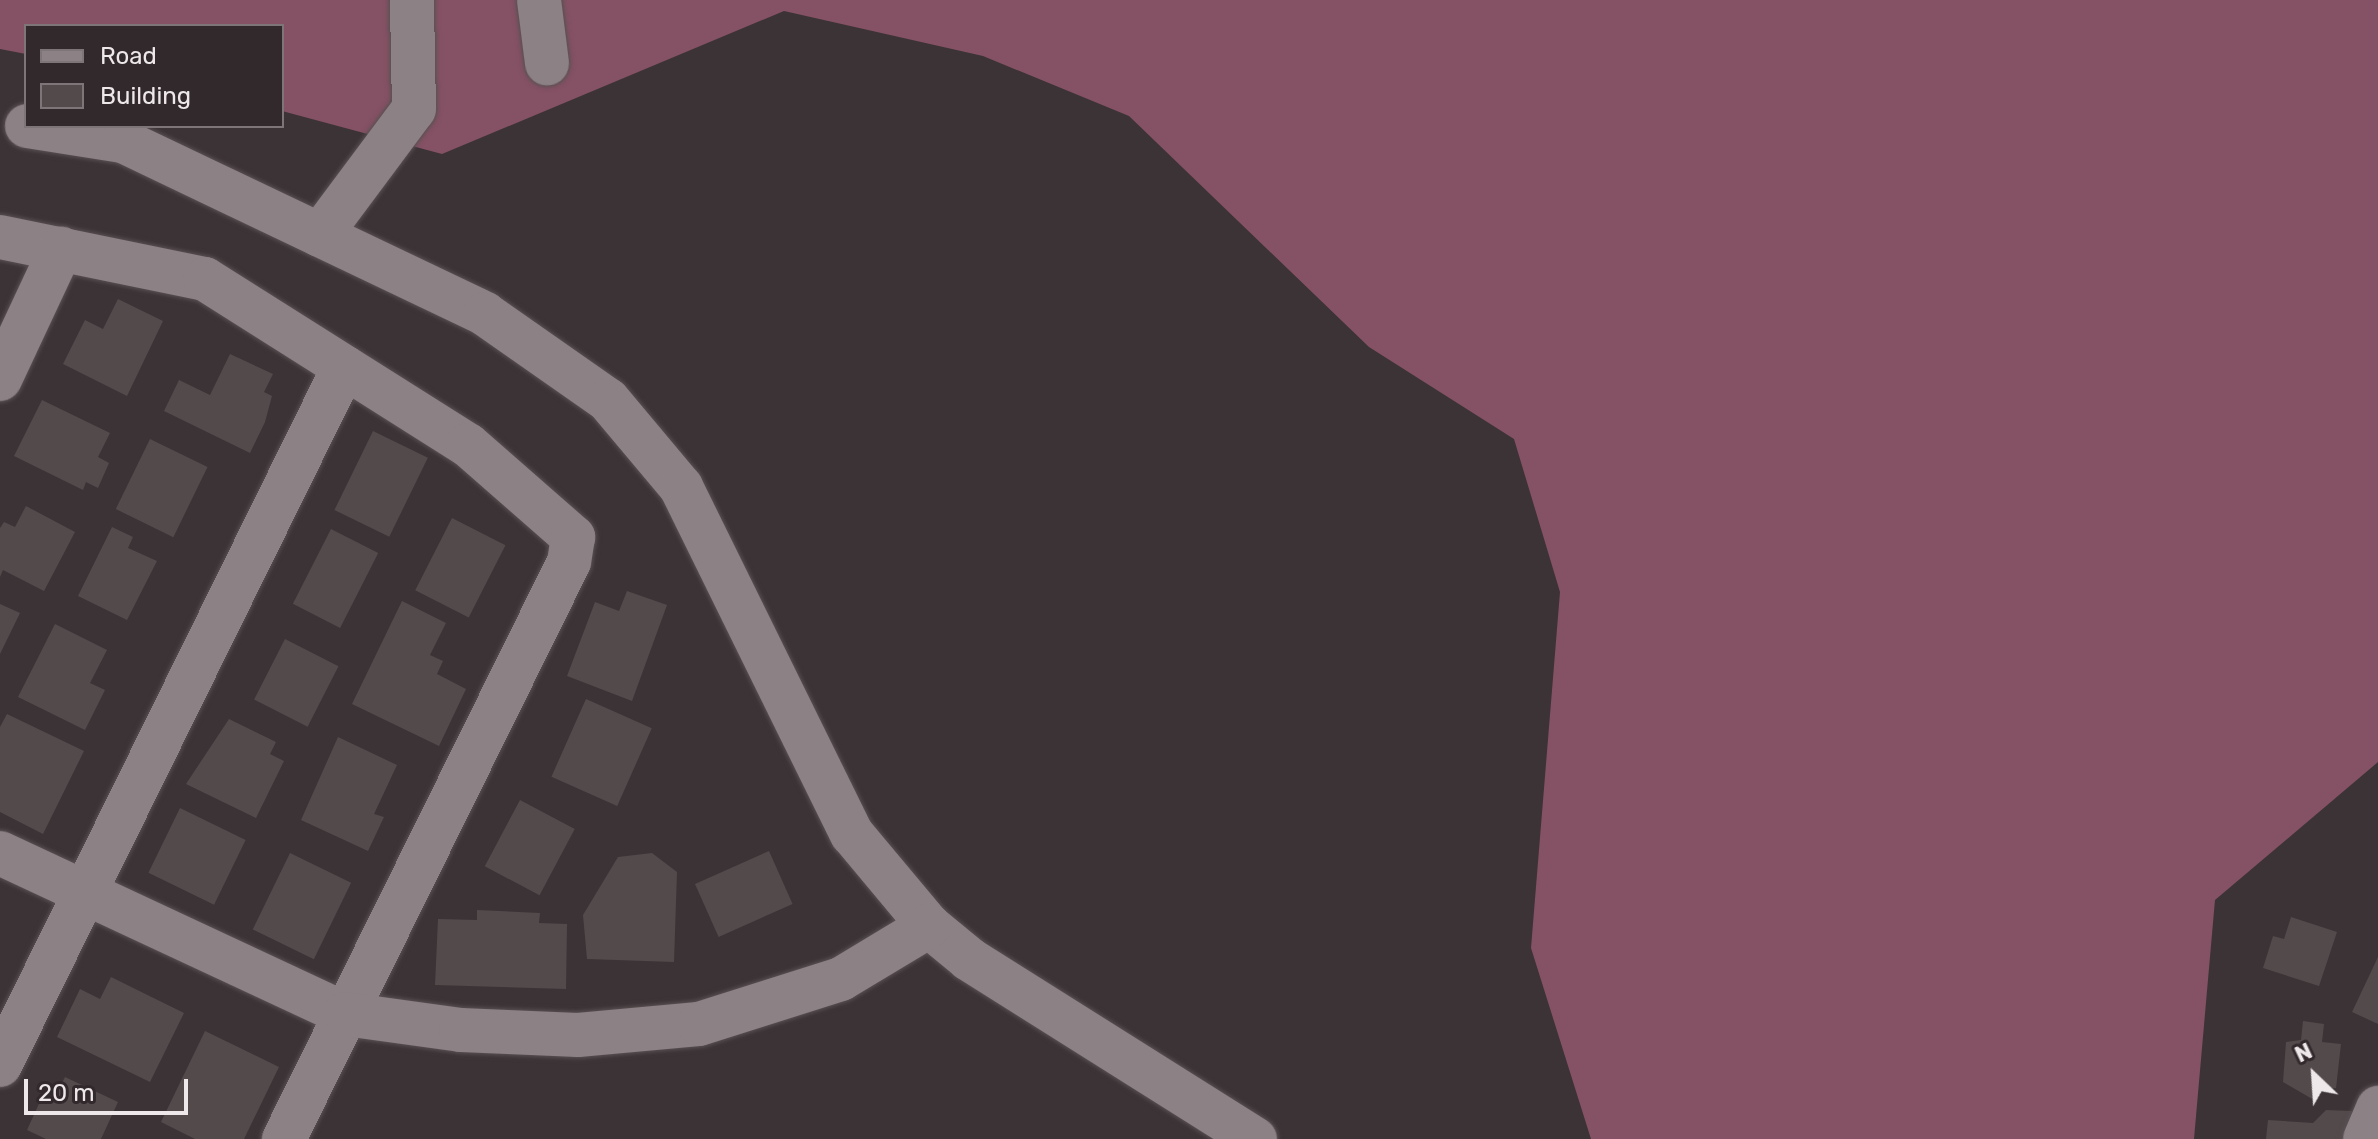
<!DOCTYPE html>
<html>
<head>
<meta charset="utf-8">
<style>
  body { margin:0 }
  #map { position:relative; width:2378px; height:1139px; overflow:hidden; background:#3c3336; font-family:Rubik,sans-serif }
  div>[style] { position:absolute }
  .forest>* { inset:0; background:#855164 }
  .building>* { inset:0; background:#534a4c; transform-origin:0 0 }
  .roads { filter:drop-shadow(0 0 2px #585052) drop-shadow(0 0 2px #585052) }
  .minor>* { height:44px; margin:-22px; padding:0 22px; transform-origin:22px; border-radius:22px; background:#8c8185 }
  span { translate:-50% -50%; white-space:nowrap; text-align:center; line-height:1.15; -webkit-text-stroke:6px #31292c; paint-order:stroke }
  .legend { position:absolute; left:24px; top:24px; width:260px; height:104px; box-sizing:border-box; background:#31292c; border:2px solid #7d7578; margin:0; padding:10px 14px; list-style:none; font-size:24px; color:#eee8ea }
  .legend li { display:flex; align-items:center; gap:16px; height:40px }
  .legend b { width:40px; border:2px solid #7d7578 }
  .north { position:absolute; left:2274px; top:1035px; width:80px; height:80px; -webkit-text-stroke:6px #31292c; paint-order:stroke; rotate:335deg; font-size:22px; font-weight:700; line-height:32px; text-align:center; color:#eee8ea }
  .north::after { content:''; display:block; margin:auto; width:28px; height:36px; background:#eee8ea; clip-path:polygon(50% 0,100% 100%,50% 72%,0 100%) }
  .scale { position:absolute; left:24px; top:1079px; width:164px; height:36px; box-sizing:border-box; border:4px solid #eee8ea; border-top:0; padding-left:10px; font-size:24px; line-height:28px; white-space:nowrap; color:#eee8ea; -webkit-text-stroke:6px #31292c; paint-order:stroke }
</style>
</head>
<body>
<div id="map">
  <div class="forest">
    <i style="clip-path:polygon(0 0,2378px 0,2378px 762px,2215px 900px,2194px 1139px,1591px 1139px,1531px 948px,1560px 592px,1514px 439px,1369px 347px,1129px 116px,983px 56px,784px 11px,442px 154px,282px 111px,282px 26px,26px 26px,26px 54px,0 49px)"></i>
  </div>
  <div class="building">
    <i style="clip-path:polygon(118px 299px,163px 321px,127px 396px,63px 364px,85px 320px,103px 329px)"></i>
    <i style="clip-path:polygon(230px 354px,273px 374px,264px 392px,272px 396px,265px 422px,250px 453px,164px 411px,179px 380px,210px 395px)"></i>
    <i style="clip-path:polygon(42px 400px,110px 433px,98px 457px,109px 463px,98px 488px,86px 482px,83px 490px,14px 456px)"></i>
    <i style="left:373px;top:431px;width:61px;height:88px;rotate:26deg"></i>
    <i style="left:150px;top:439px;width:64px;height:78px;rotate:26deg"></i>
    <i style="clip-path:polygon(26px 506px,75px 532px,44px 591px,3px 570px,0 577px,0 528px,4px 522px,15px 527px)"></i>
    <i style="left:452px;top:518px;width:60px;height:81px;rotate:27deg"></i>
    <i style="clip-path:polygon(112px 527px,133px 537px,128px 548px,157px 561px,127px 620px,78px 596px)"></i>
    <i style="left:331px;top:529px;width:53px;height:84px;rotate:27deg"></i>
    <i style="clip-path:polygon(627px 591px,667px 605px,632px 701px,567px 676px,595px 602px,619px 611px)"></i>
    <i style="clip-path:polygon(402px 601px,446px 623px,430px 655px,443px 661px,437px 674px,466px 689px,439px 746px,352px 704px)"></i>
    <i style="clip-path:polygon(0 604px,20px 613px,0 654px)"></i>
    <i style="clip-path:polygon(55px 624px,107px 650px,90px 683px,105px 690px,85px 730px,18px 697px)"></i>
    <i style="left:285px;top:639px;width:60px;height:68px;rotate:27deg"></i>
    <i style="left:586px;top:699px;width:72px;height:85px;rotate:24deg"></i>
    <i style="clip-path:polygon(7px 714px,84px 751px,43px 834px,0 812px,0 727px)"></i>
    <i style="clip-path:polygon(229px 719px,276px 742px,270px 754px,284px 761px,256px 818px,186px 784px)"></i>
    <i style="clip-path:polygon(338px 737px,397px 765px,374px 814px,384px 817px,368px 851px,301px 820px)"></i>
    <i style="left:520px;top:800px;width:62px;height:75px;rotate:28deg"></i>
    <i style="left:180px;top:808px;width:73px;height:72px;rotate:26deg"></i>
    <i style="left:769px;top:851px;width:58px;height:81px;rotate:66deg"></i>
    <i style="left:290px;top:853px;width:68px;height:85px;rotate:26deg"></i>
    <i style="clip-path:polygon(652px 853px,677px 872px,674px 962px,587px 959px,583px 915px,618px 857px)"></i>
    <i style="clip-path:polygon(477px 910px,540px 913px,539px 923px,567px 924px,566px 989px,435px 985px,438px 919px,477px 920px)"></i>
    <i style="clip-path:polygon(2291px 917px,2337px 932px,2319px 986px,2263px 968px,2273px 936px,2284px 939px)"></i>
    <i style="clip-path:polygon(2378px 957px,2378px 1024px,2352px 1012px)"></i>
    <i style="clip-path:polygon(111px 977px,184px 1013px,150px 1082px,57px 1037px,80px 989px,100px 999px)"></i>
    <i style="clip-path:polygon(2303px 1021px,2324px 1024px,2322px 1042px,2341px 1044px,2336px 1088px,2321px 1089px,2314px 1100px,2283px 1082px,2286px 1042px,2301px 1040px)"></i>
    <i style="clip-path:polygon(205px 1031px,279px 1067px,244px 1139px,195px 1139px,161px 1122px)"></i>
    <i style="clip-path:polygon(65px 1077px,118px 1102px,101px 1139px,46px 1139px,27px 1130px,47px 1086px,58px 1091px)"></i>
    <i style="clip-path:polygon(2326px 1110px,2352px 1111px,2351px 1139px,2266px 1139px,2268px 1120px,2313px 1123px)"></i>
  </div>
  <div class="roads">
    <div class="minor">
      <i style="left:539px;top:0;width:64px;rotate:82.8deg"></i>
      <i style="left:27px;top:126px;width:97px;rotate:8.9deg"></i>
      <i style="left:123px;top:141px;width:401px;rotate:25.5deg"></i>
      <i style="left:485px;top:314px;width:150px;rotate:35deg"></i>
      <i style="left:608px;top:400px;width:114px;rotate:50deg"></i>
      <i style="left:681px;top:487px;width:387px;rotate:63.8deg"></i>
      <i style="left:852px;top:834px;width:120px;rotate:50.1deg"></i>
      <i style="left:929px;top:926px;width:52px;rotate:39.5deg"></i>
      <i style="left:969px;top:959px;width:338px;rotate:32.2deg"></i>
      <i style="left:320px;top:235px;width:157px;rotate:-53.3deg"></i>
      <i style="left:414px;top:109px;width:109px;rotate:-91.1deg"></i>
      <i style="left:0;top:237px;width:209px;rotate:11.6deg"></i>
      <i style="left:205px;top:279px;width:311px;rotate:32.3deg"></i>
      <i style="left:468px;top:445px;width:140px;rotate:41.2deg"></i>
      <i style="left:573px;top:537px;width:25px;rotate:99deg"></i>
      <i style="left:569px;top:562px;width:644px;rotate:116.29deg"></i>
      <i style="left:0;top:379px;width:144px;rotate:-64.9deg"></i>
      <i style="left:0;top:853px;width:381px;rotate:25deg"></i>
      <i style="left:345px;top:1014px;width:117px;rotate:7.9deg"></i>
      <i style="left:461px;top:1030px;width:117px;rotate:2.4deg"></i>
      <i style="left:578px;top:1035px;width:121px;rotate:-5.2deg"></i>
      <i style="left:699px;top:1024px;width:149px;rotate:-17.6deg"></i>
      <i style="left:841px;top:979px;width:103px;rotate:-31.1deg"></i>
      <i style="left:0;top:1065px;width:778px;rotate:-63.76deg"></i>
      <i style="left:2365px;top:1139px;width:34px;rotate:-67deg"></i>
    </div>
  </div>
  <ul class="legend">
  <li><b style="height:10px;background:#8c8185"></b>Road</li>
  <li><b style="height:22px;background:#534a4c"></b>Building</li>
  </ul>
  <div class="north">N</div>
  <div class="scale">20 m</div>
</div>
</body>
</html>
